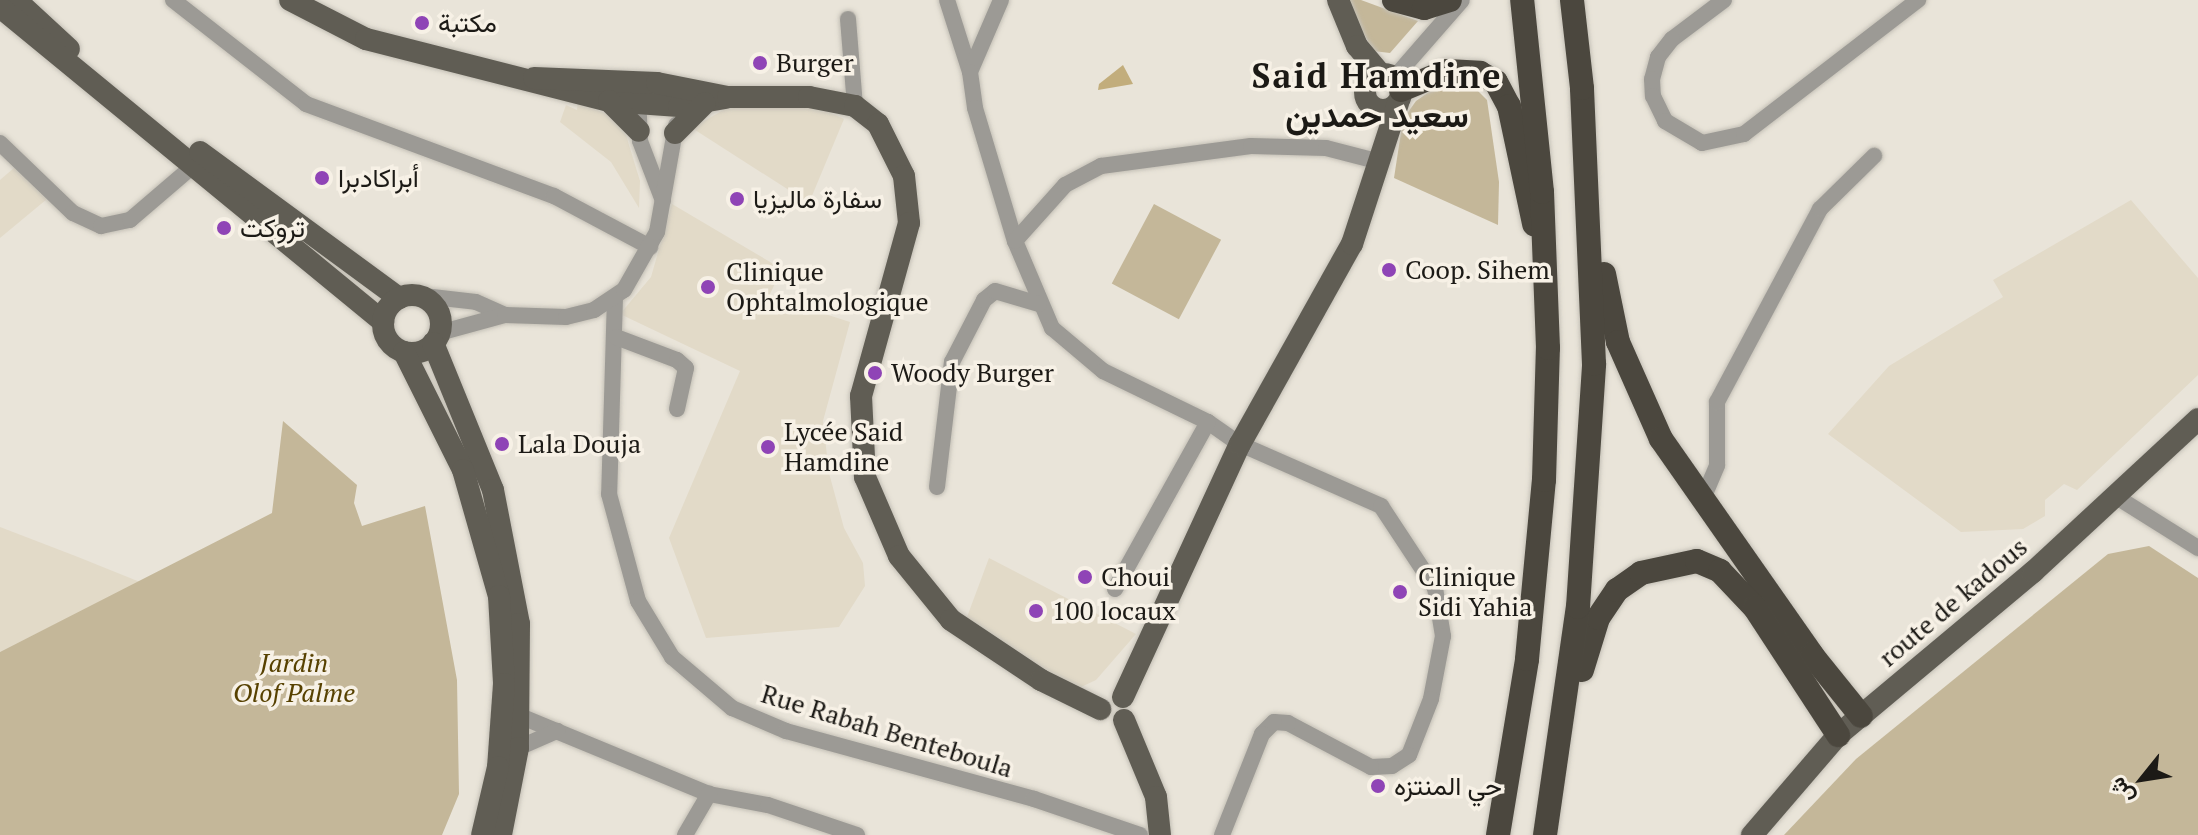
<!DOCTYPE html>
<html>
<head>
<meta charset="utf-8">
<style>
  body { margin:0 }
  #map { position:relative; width:2198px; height:835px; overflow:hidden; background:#e9e4d9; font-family:"PT Serif",Vazirmatn,serif }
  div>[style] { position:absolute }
  .built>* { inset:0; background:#e2dac8 }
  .green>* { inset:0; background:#c4b799; transform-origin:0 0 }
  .water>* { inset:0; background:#c2ad7c }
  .roads { filter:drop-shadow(0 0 2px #c4c0b6) drop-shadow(0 0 2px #c4c0b6) }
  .minor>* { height:16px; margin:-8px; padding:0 8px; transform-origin:8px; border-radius:8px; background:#9c9a95 }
  .major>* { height:22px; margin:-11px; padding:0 11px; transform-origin:11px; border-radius:11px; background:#605d54 }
  .major>.ring { margin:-11px; padding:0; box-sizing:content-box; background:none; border:22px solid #605d54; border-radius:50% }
  .highway>* { height:24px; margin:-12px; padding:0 12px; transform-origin:12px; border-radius:12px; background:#4b473e }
  .dots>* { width:22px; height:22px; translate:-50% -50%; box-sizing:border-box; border:4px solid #f7f1e6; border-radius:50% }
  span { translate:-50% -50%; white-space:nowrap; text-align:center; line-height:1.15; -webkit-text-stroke:7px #f7f1e6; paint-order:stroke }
  .poi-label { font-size:26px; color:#1c1a16 }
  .left { translate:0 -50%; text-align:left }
  .street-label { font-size:26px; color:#1c1a16 }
  .park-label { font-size:26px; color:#574100; font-style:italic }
  .district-label { font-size:34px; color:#1c1a16; font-weight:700; letter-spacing:2px }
  .north { position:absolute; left:2102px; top:739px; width:80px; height:80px; -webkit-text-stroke:6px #f7f1e6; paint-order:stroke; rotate:240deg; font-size:22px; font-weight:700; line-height:32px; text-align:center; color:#1c1a16 }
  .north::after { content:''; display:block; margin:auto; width:28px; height:36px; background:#1c1a16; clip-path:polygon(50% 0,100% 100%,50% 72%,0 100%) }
</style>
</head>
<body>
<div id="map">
  <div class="built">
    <i style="clip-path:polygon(578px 102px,611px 116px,626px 135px,640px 181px,639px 208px,611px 162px,560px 122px,566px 105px,577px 110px)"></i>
    <i style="clip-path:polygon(732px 105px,813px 105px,844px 119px,809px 203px,692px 128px)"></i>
    <i style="clip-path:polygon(15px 167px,47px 199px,0 238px,0 180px)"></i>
    <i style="clip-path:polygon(2131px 200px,2198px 278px,2198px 375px,2077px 490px,2064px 484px,2045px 500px,2045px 516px,2023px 529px,1961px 532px,1828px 434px,1889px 366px,2003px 297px,1993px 280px)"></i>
    <i style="clip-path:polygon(672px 204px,782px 269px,769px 296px,850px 322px,823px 421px,829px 473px,844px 528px,863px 563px,865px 586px,839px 627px,706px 638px,669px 538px,740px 371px,620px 314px,651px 277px)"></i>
    <i style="clip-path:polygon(0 527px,78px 557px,140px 582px,0 652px)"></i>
    <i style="clip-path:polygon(989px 558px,1136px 634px,1096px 680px,1081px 687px,1067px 685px,964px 625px)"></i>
  </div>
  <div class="green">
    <i style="clip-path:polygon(1346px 0,1361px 0,1418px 21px,1390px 53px,1373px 51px)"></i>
    <i style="clip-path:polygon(1446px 80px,1475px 88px,1487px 100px,1499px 182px,1498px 225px,1394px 178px,1403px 119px,1416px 101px)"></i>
    <i style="left:1154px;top:204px;width:76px;height:90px;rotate:28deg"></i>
    <i style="clip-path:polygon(283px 421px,357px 485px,354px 503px,362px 526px,425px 506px,457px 680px,459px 794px,442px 835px,0 835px,0 652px,272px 513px)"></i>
    <i style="clip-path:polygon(2149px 546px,2198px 578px,2198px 835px,1784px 835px,1856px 759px,2108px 554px)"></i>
  </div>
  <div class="water">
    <i style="clip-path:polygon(1123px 65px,1133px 84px,1098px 90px,1099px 84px)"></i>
  </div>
  <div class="roads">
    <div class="minor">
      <i style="left:173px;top:0;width:169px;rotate:38deg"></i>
      <i style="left:306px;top:104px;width:265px;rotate:20.4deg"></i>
      <i style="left:554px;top:196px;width:109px;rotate:28deg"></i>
      <i style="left:947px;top:0;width:76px;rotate:72.3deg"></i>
      <i style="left:1001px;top:0;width:78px;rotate:113.3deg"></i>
      <i style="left:970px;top:72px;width:36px;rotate:82deg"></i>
      <i style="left:975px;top:108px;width:139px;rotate:73.3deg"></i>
      <i style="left:1015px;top:241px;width:95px;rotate:67deg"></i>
      <i style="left:1052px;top:328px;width:67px;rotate:40.1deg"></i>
      <i style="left:1103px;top:371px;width:117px;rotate:25.9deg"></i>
      <i style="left:1208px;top:422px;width:39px;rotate:35deg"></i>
      <i style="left:1240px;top:444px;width:154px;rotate:23.7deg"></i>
      <i style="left:1381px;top:506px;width:98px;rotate:56.6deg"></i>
      <i style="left:1435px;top:588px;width:49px;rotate:80.5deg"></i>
      <i style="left:1443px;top:636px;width:64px;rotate:100.8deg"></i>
      <i style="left:1431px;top:699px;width:60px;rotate:111.4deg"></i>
      <i style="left:1409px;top:755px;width:20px;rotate:147deg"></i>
      <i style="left:1392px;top:766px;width:21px;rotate:177deg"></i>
      <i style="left:1371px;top:767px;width:94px;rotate:-152.1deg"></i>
      <i style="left:1288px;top:723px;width:14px;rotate:-176deg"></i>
      <i style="left:1274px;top:722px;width:17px;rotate:135deg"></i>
      <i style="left:1262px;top:734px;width:109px;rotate:111.6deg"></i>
      <i style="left:1724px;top:0;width:65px;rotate:143.1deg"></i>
      <i style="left:1672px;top:39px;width:23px;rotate:128deg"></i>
      <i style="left:1658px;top:57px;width:23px;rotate:105deg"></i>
      <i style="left:1652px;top:79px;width:17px;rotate:87deg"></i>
      <i style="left:1653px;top:96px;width:28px;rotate:64deg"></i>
      <i style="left:1665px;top:121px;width:43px;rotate:30.7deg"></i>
      <i style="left:1702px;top:143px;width:43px;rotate:-12.1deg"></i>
      <i style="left:1744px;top:134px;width:220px;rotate:-37.6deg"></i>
      <i style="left:848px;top:19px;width:87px;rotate:85.4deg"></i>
      <i style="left:1394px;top:78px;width:103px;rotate:-48.9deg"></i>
      <i style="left:638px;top:92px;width:49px;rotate:87.7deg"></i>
      <i style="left:640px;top:141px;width:64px;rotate:69deg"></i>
      <i style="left:0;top:143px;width:101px;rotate:43.8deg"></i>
      <i style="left:73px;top:213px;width:31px;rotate:25deg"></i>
      <i style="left:101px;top:226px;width:30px;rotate:-12deg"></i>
      <i style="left:130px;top:220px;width:83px;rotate:-40.6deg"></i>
      <i style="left:1015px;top:241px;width:75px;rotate:-48.2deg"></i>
      <i style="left:1065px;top:185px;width:41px;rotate:-27.8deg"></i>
      <i style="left:1101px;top:166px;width:151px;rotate:-7.6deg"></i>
      <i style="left:1251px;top:146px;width:75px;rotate:1.5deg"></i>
      <i style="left:1326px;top:148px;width:56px;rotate:14.5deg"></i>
      <i style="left:415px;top:295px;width:61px;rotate:6.5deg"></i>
      <i style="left:476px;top:302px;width:32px;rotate:24deg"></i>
      <i style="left:615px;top:297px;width:197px;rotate:91.7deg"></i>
      <i style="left:609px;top:494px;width:111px;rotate:74.8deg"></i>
      <i style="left:638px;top:601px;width:66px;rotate:58.7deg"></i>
      <i style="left:672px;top:657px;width:79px;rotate:40.4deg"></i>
      <i style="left:732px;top:708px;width:59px;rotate:23.1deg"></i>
      <i style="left:786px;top:731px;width:257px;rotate:15.3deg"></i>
      <i style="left:1034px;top:799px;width:112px;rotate:18.8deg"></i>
      <i style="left:439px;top:333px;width:68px;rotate:-15.3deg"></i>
      <i style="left:505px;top:315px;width:61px;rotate:1.9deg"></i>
      <i style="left:566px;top:317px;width:29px;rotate:-14deg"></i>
      <i style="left:594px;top:310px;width:36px;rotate:-34deg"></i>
      <i style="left:624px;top:290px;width:67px;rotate:-60.4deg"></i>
      <i style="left:657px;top:232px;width:109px;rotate:-79.9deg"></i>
      <i style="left:616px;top:337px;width:65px;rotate:20.7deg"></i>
      <i style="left:677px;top:360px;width:12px;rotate:42deg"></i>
      <i style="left:686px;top:368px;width:42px;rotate:102.4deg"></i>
      <i style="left:937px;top:487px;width:126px;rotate:-83.2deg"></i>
      <i style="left:952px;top:362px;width:70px;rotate:-62.7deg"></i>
      <i style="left:984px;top:300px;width:14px;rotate:-39deg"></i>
      <i style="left:995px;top:291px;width:46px;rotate:16.5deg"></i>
      <i style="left:2115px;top:496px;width:98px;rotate:32.1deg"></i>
      <i style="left:1702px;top:501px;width:39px;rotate:-67deg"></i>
      <i style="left:1717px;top:465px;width:63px;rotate:-90deg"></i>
      <i style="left:1717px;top:402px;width:219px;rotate:-61.9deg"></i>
      <i style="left:1820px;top:209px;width:76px;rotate:-44.5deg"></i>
      <i style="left:1115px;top:589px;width:191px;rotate:-60.9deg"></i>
      <i style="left:515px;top:714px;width:210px;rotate:22.4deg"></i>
      <i style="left:709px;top:794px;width:60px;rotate:10.6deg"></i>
      <i style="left:768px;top:805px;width:94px;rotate:18.6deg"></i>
      <i style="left:518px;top:748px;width:43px;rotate:-23.6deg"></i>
      <i style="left:685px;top:835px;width:48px;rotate:-59.7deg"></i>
    </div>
    <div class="major">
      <i style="left:16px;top:0;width:72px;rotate:42.8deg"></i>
      <i style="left:290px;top:0;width:85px;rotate:27.2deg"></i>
      <i style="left:366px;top:39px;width:251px;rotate:14.3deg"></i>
      <i style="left:609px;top:101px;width:70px;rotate:4.1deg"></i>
      <i style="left:679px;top:106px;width:47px;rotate:-9.9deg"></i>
      <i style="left:1338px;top:0;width:50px;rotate:67.6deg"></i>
      <i style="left:1357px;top:46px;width:38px;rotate:50deg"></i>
      <i style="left:0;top:7px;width:496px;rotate:39.4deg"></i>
      <i class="ring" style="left:1365px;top:74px;width:14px;height:14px"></i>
      <i style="left:534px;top:78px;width:123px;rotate:2.3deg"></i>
      <i style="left:657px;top:83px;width:72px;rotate:11.2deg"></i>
      <i style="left:728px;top:97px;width:81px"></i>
      <i style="left:809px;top:97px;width:47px;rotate:11.1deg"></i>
      <i style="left:855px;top:106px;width:29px;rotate:38deg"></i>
      <i style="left:878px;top:124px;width:58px;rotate:63.4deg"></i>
      <i style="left:904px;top:176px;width:47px;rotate:83.9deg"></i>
      <i style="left:909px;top:223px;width:180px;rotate:105.5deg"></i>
      <i style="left:861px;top:396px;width:81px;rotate:87.2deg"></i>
      <i style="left:865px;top:477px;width:86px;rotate:66.7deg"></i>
      <i style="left:899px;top:556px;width:82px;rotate:50.9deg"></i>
      <i style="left:951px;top:620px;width:108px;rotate:33.7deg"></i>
      <i style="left:1041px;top:680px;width:66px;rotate:26.2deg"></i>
      <i style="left:609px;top:101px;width:42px;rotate:45deg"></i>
      <i style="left:675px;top:133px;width:42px;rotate:-45deg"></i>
      <i style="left:200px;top:152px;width:247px;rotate:36.3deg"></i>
      <i class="ring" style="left:383px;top:295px;width:36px;height:36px"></i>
      <i style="left:433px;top:343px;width:159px;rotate:67.8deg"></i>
      <i style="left:493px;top:490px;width:136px;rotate:79deg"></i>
      <i style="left:519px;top:624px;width:124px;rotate:90.5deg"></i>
      <i style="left:518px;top:748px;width:89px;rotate:101.1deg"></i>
      <i style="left:404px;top:352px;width:132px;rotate:63.4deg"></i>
      <i style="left:463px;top:470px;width:131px;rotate:74.1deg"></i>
      <i style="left:499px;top:596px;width:88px;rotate:86.7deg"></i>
      <i style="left:504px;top:684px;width:83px;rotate:94.1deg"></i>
      <i style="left:498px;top:767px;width:70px;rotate:103.2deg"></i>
      <i style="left:1123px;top:697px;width:279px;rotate:-65.2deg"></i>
      <i style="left:1240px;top:444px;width:229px;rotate:-60.8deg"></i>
      <i style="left:1352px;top:244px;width:148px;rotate:-71.9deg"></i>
      <i style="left:1124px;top:720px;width:83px;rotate:67.4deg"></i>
      <i style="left:1156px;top:797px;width:38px;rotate:84deg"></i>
      <i style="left:1752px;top:835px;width:132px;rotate:-49.3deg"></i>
      <i style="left:1838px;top:735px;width:254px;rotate:-39.9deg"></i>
      <i style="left:2033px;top:572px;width:225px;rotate:-42.8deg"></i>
    </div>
    <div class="highway">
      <i style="left:1394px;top:0;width:31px;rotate:15deg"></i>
      <i style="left:1424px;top:8px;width:27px;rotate:-17deg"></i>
      <i style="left:1401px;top:90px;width:50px;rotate:-22.4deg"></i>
      <i style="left:1447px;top:71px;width:33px;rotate:3deg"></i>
      <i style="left:1480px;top:73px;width:18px;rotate:29deg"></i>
      <i style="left:1496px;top:82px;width:27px;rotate:62deg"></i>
      <i style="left:1509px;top:106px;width:121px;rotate:78deg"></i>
      <i style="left:1604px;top:274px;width:69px;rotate:78.4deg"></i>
      <i style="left:1618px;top:342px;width:106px;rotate:66.1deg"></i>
      <i style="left:1661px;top:439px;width:264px;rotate:55deg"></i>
      <i style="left:1812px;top:655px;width:78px;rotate:51.2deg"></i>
      <i style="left:1582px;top:670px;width:54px;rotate:-72.9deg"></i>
      <i style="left:1598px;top:618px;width:34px;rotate:-56deg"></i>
      <i style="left:1617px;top:590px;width:29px;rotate:-35deg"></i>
      <i style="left:1641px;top:573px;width:57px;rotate:-12.1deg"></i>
      <i style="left:1697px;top:561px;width:25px;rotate:23deg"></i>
      <i style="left:1720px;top:571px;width:51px;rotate:46.6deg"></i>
      <i style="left:1755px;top:608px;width:152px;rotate:56.8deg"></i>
      <i style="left:1498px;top:835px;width:178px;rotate:-80.6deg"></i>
      <i style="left:1527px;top:659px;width:180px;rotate:-84.6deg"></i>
      <i style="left:1544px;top:480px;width:132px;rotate:-88.3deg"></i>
      <i style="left:1548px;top:348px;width:156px;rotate:-92.2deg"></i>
      <i style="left:1542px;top:192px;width:193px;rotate:-95.9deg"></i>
      <i style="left:1545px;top:835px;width:230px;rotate:-81.8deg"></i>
      <i style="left:1578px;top:607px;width:244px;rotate:-86.2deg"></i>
      <i style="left:1594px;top:364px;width:276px;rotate:-92.5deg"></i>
      <i style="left:1582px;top:88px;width:89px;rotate:-96.5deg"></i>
    </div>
  </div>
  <div class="dots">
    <i style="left:422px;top:23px;background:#8f44b6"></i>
    <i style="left:760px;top:63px;background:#8f44b6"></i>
    <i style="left:322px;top:178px;background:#8f44b6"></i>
    <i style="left:737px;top:199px;background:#8f44b6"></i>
    <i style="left:224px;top:228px;background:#8f44b6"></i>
    <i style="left:1389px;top:270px;background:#8f44b6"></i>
    <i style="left:708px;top:287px;background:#8f44b6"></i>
    <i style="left:875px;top:373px;background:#8f44b6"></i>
    <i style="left:502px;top:444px;background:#8f44b6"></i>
    <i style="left:768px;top:447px;background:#8f44b6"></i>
    <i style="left:1085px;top:577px;background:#8f44b6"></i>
    <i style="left:1400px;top:592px;background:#8f44b6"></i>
    <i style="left:1036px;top:611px;background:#8f44b6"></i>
    <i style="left:1378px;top:786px;background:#8f44b6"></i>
  </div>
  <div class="poi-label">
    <span class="left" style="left:438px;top:23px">مكتبة</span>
    <span class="left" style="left:776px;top:63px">Burger</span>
    <span class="left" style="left:338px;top:178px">أبراكادبرا</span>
    <span class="left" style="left:753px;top:199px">سفارة ماليزيا</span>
    <span class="left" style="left:240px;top:228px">تروكت</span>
    <span class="left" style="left:1405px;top:270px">Coop. Sihem</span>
    <span class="left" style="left:726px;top:287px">Clinique<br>Ophtalmologique</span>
    <span class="left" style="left:891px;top:373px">Woody Burger</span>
    <span class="left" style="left:784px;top:447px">Lycée Said<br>Hamdine</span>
    <span class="left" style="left:518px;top:444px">Lala Douja</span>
    <span class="left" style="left:1101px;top:577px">Choui</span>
    <span class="left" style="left:1418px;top:592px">Clinique<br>Sidi Yahia</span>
    <span class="left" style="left:1052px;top:611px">100 locaux</span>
    <span class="left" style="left:1394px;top:786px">حي المنتزه</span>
  </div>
  <div class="street-label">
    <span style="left:1953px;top:602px;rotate:-40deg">route de kadous</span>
    <span style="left:887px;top:731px;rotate:17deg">Rue Rabah Benteboula</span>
  </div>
  <div class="park-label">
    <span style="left:294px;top:678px">Jardin<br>Olof Palme</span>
  </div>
  <div class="district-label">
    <span style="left:1377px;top:95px">Said Hamdine<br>سعيد حمدين</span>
  </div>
  <div class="north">ش</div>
</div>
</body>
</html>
